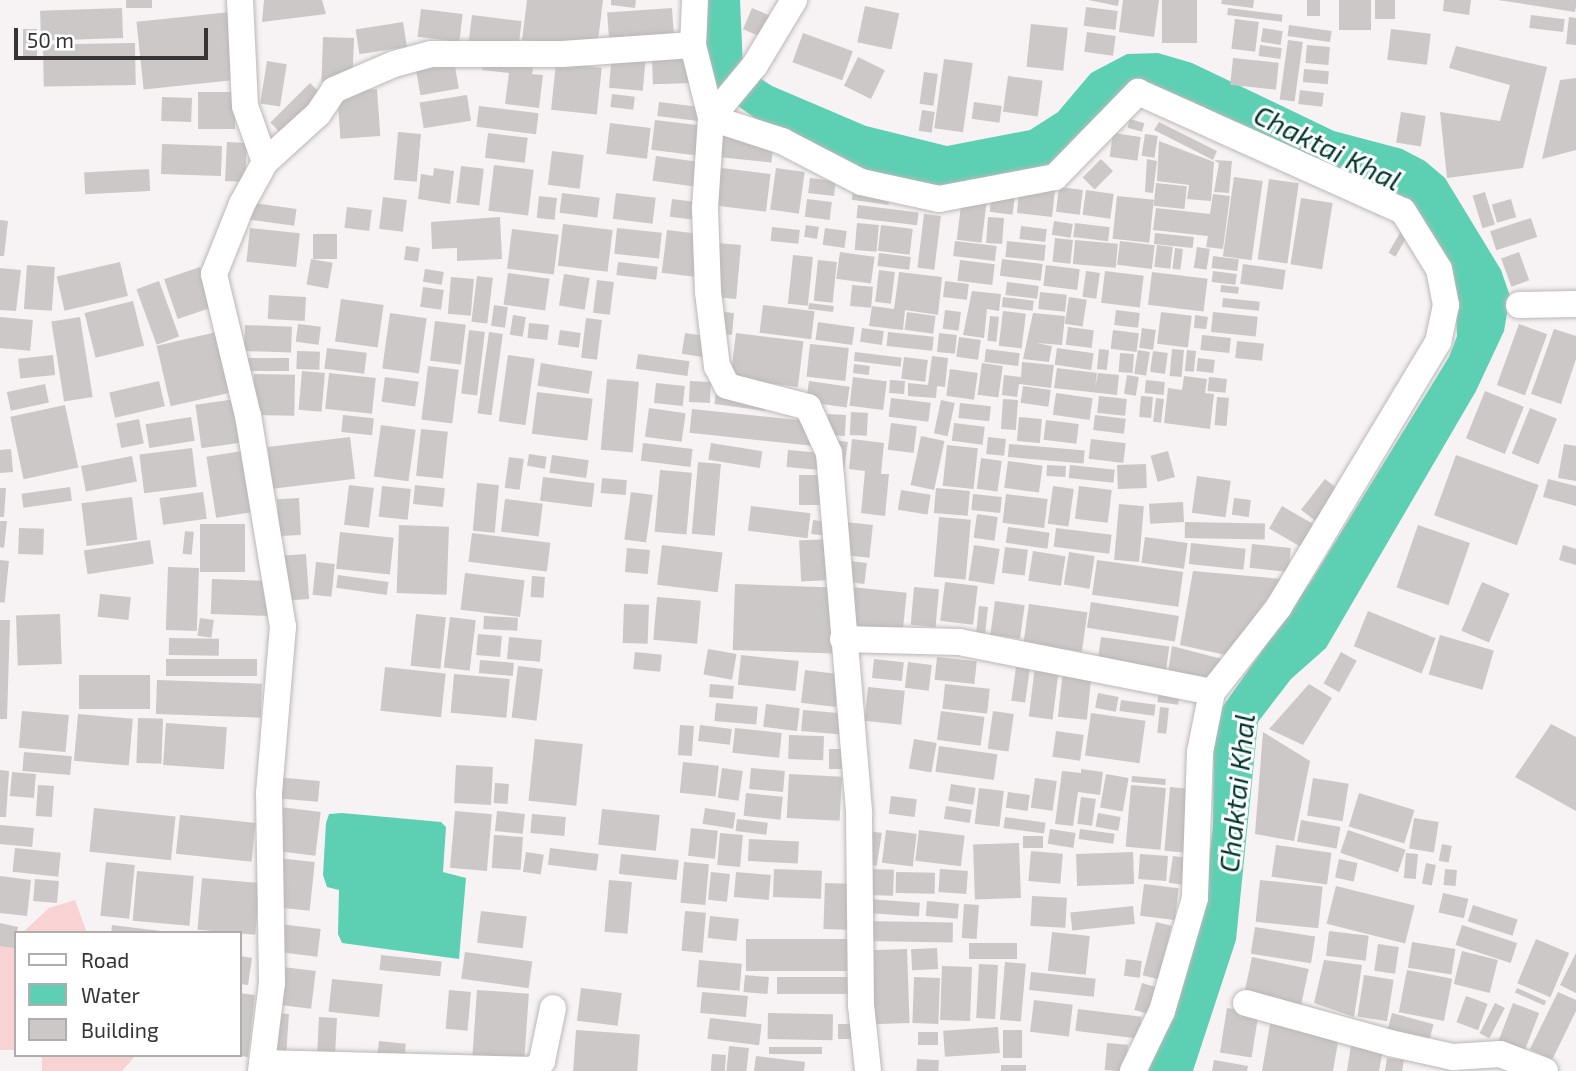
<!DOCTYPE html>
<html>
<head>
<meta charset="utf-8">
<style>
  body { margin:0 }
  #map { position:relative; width:1576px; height:1071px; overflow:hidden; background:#f7f2f3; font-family:"Exo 2",sans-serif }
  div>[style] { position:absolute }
  .green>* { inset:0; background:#f9d3d4; transform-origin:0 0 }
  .water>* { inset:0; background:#5dd0b4 }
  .building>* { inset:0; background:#ccc8c8; transform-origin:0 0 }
  .roads { filter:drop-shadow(0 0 2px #bcb7b7) drop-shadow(0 0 2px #bcb7b7) }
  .minor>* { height:26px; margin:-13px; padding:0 13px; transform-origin:13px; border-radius:13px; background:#fff }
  span { translate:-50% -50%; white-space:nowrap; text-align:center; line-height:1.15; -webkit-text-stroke:6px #fff; paint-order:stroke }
  .water-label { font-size:28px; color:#00372c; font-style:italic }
  .legend { position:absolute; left:14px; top:931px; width:228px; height:126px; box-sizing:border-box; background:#fff; border:2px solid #afaeae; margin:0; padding:9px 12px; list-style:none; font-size:21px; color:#363434 }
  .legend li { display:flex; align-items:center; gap:14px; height:35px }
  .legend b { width:35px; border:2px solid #afaeae }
  .scale { position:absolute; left:14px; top:28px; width:194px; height:32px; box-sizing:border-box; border:4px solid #363434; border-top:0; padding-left:9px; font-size:21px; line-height:24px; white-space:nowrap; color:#363434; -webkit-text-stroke:5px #fff; paint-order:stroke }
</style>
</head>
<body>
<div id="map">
  <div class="green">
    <i style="clip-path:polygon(75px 900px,87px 933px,22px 933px,49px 908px)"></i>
    <i style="left:16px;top:937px;width:113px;height:18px;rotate:90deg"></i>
    <i style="clip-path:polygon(42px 1055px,136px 1055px,122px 1071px,42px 1071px)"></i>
  </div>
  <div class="water">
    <i style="clip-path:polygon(701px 0,740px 0,743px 67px,772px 86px,866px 126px,947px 146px,1030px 130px,1058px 112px,1091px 73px,1127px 54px,1158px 53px,1192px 63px,1334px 131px,1402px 149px,1425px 161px,1445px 178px,1501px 270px,1510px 296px,1504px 331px,1476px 391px,1326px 648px,1291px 679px,1258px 722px,1236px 940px,1193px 1071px,1148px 1071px,1170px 1022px,1204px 902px,1213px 826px,1214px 719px,1313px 578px,1449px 357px,1457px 336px,1455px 284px,1412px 212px,1146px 90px,1049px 168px,937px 189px,875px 176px,760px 122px,719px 92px,699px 22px)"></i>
    <i style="clip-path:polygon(342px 813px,441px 822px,446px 827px,443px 872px,466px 878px,459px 959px,342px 943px,338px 934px,339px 890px,327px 887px,323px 875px,326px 823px,329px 814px)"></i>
  </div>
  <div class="building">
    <i style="left:126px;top:0;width:26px;height:8px"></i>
    <i style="clip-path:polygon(264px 0,322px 0,326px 14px,262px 22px)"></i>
    <i style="clip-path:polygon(527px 0,603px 0,597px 49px,522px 40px)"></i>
    <i style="clip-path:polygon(611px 0,636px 0,635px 8px,611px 5px)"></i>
    <i style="clip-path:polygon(1088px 0,1119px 0,1118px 6px)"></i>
    <i style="clip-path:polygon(1123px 0,1159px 0,1154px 37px,1119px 32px)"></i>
    <i style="left:1162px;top:0;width:35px;height:43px"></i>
    <i style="clip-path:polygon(1222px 0,1254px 0,1253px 8px,1221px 4px)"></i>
    <i style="left:1307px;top:0;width:13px;height:16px"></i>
    <i style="left:1339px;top:0;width:32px;height:30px"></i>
    <i style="left:1375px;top:0;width:20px;height:19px"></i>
    <i style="clip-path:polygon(1444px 0,1471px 0,1469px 15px,1443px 11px)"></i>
    <i style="clip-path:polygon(1498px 0,1576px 0,1576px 6px,1575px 12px)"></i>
    <i style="left:865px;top:6px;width:35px;height:37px;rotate:12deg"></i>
    <i style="left:1086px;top:7px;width:32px;height:19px;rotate:7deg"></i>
    <i style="left:122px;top:8px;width:30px;height:82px;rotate:88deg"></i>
    <i style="left:672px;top:8px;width:29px;height:65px;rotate:86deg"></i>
    <i style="left:752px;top:8px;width:26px;height:23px;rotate:23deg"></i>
    <i style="left:1228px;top:8px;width:55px;height:7px;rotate:7deg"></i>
    <i style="left:421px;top:9px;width:42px;height:28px;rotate:7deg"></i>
    <i style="left:230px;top:12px;width:68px;height:94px;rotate:84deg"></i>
    <i style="left:472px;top:15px;width:50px;height:26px;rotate:7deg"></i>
    <i style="left:1531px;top:15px;width:34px;height:13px;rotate:7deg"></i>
    <i style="clip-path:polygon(1569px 17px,1576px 18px,1576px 45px,1566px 44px)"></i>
    <i style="left:1235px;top:19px;width:24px;height:30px;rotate:7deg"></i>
    <i style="left:403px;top:22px;width:25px;height:48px;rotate:81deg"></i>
    <i style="left:1031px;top:24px;width:37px;height:43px;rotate:6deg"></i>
    <i style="left:1289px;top:25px;width:43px;height:11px;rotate:8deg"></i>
    <i style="left:1263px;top:28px;width:20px;height:14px;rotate:9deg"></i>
    <i style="left:23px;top:29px;width:14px;height:29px"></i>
    <i style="left:1391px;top:29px;width:40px;height:31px;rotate:7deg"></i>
    <i style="left:1087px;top:32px;width:29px;height:20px;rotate:8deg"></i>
    <i style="left:803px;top:33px;width:53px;height:31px;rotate:20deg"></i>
    <i style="left:323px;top:37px;width:31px;height:45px;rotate:2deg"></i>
    <i style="left:1288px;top:40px;width:15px;height:60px;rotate:8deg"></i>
    <i style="left:135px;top:43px;width:42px;height:92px;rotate:89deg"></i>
    <i style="left:1260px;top:45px;width:22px;height:11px;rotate:8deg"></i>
    <i style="left:1307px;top:45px;width:23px;height:18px;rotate:5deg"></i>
    <i style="clip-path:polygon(1456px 46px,1547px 67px,1523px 168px,1447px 178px,1440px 112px,1500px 121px,1510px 85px,1449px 68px)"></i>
    <i style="left:612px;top:53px;width:34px;height:35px;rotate:5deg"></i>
    <i style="clip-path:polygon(484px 55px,534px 61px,532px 74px,543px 75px,539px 108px,505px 104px,509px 73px,482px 70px)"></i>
    <i style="left:691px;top:57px;width:26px;height:39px;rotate:88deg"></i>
    <i style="left:858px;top:57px;width:30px;height:32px;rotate:26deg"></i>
    <i style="left:1233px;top:58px;width:46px;height:27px;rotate:6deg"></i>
    <i style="left:944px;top:59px;width:29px;height:70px;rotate:8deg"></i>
    <i style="left:267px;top:61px;width:20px;height:43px;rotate:9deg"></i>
    <i style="left:454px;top:61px;width:28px;height:39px;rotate:80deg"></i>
    <i style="left:556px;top:63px;width:46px;height:47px;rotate:6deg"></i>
    <i style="left:1304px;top:69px;width:25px;height:13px;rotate:5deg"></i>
    <i style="left:924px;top:72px;width:14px;height:32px;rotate:8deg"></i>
    <i style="left:1008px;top:76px;width:35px;height:36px;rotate:8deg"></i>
    <i style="clip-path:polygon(1576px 78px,1576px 150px,1542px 159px,1560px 80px)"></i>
    <i style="left:310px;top:83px;width:20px;height:56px;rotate:45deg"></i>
    <i style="left:377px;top:89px;width:47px;height:40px;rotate:86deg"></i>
    <i style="left:1300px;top:90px;width:24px;height:14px;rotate:7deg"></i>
    <i style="left:198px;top:92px;width:37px;height:37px"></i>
    <i style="left:612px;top:94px;width:23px;height:13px;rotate:7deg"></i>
    <i style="left:467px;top:95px;width:26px;height:48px;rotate:81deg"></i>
    <i style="left:162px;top:97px;width:30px;height:24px;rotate:2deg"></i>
    <i style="left:659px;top:102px;width:41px;height:14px;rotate:7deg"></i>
    <i style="left:974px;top:102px;width:28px;height:17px;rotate:8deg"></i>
    <i style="left:479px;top:106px;width:60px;height:21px;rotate:7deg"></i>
    <i style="left:922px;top:110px;width:13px;height:21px;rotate:9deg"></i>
    <i style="left:1401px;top:112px;width:25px;height:31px;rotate:9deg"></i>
    <i style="left:1130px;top:119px;width:15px;height:9px;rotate:16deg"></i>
    <i style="left:655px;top:120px;width:48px;height:30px;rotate:7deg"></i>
    <i style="clip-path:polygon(1159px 122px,1217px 151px,1213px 160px,1232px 161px,1229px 193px,1214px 192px,1219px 163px,1154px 130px)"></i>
    <i style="left:610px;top:123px;width:41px;height:31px;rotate:7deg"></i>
    <i style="left:398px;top:132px;width:23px;height:48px;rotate:5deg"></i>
    <i style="left:488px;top:133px;width:40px;height:25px;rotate:7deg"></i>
    <i style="left:1113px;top:133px;width:28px;height:24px;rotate:8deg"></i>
    <i style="left:1145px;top:134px;width:13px;height:22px;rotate:9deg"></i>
    <i style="left:721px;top:135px;width:53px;height:22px;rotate:6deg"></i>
    <i style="clip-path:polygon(1159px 141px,1214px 162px,1211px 201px,1187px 199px,1189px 185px,1157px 181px)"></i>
    <i style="left:227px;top:142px;width:20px;height:39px;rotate:3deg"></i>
    <i style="left:162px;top:144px;width:60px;height:30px;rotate:2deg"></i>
    <i style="left:552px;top:151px;width:32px;height:34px;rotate:7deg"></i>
    <i style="left:656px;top:156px;width:42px;height:25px;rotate:8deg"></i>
    <i style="left:1101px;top:159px;width:17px;height:26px;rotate:45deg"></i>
    <i style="clip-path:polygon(1147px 159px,1157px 161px,1153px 193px,1145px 192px)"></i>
    <i style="left:494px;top:165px;width:40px;height:46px;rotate:7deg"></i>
    <i style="left:461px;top:166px;width:23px;height:37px;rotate:7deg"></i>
    <i style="left:714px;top:167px;width:57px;height:38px;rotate:7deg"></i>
    <i style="clip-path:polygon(434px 168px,454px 171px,450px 204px,418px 199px,421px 174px,433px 176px)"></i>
    <i style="left:776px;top:168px;width:29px;height:42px;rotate:8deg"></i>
    <i style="left:149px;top:169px;width:22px;height:65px;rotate:87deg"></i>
    <i style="left:1234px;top:177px;width:29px;height:80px;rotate:8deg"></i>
    <i style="left:810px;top:178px;width:26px;height:15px;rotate:7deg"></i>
    <i style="left:1269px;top:179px;width:30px;height:81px;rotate:8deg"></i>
    <i style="left:1156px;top:183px;width:31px;height:23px;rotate:6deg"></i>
    <i style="left:854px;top:185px;width:37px;height:15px;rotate:8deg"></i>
    <i style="left:1059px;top:187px;width:24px;height:25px;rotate:7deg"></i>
    <i style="clip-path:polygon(1055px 190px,1052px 217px,1017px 213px,1019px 191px)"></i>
    <i style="left:1086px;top:190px;width:28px;height:25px;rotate:8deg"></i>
    <i style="left:1485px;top:192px;width:34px;height:13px;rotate:73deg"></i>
    <i style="left:562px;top:193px;width:38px;height:20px;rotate:7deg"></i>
    <i style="left:616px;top:193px;width:40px;height:26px;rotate:7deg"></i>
    <i style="left:992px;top:193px;width:23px;height:19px;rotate:7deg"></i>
    <i style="clip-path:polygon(1213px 194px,1230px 196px,1223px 249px,1206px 247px,1208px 236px,1153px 230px,1156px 208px,1210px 214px)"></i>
    <i style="left:539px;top:196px;width:18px;height:22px;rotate:6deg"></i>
    <i style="left:1117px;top:196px;width:37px;height:43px;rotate:6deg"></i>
    <i style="left:383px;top:197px;width:24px;height:32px;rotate:7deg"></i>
    <i style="left:962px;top:197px;width:25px;height:43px;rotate:7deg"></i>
    <i style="left:1301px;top:198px;width:32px;height:67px;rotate:9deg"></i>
    <i style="left:672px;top:199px;width:26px;height:18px;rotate:7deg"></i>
    <i style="left:807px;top:199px;width:25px;height:18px;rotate:7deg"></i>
    <i style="left:1511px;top:199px;width:19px;height:20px;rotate:74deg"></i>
    <i style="left:247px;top:202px;width:50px;height:17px;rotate:8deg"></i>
    <i style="left:858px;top:205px;width:61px;height:13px;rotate:7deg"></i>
    <i style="left:347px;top:207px;width:25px;height:21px;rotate:7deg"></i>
    <i style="left:924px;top:214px;width:17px;height:54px;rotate:7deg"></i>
    <i style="clip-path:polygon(500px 217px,502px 259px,457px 261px,457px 248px,432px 249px,431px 222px)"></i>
    <i style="left:988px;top:217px;width:16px;height:26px;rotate:4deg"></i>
    <i style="left:1531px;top:218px;width:20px;height:43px;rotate:72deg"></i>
    <i style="clip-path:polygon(0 220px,8px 221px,4px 256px,0 256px)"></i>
    <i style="left:1054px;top:221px;width:19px;height:14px;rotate:9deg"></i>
    <i style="left:857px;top:223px;width:22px;height:27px;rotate:5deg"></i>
    <i style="left:1075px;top:223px;width:35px;height:14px;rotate:7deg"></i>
    <i style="left:563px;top:224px;width:50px;height:42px;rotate:7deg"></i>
    <i style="left:806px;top:225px;width:13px;height:12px;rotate:9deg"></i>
    <i style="left:881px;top:225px;width:32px;height:26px;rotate:7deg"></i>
    <i style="left:1021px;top:226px;width:26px;height:13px;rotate:7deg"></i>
    <i style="left:772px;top:227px;width:28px;height:14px;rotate:6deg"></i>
    <i style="left:250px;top:228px;width:50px;height:34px;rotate:6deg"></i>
    <i style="left:617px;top:228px;width:45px;height:26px;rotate:6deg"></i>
    <i style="left:825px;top:228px;width:22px;height:17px;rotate:8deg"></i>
    <i style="left:512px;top:229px;width:47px;height:40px;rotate:7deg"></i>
    <i style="left:667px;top:230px;width:35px;height:43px;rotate:7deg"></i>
    <i style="left:1401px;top:231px;width:8px;height:25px;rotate:30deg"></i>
    <i style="left:1155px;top:233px;width:39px;height:11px;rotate:6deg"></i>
    <i style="left:313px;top:234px;width:24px;height:25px"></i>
    <i style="left:1055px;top:238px;width:18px;height:24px;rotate:6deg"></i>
    <i style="left:1075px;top:240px;width:43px;height:24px;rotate:5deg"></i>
    <i style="left:955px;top:241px;width:42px;height:15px;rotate:7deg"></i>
    <i style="left:1007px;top:241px;width:39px;height:16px;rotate:6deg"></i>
    <i style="left:1120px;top:241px;width:35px;height:24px;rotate:7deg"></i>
    <i style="left:717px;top:243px;width:24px;height:54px;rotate:5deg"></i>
    <i style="left:1157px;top:245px;width:16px;height:22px;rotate:7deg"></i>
    <i style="left:406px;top:246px;width:14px;height:14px;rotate:8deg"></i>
    <i style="left:1197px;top:247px;width:13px;height:21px;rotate:9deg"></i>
    <i style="left:1175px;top:248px;width:8px;height:21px;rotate:7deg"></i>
    <i style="left:840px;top:252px;width:35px;height:27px;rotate:8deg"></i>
    <i style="left:1519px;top:252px;width:30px;height:19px;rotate:70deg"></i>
    <i style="left:879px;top:253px;width:32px;height:13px;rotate:7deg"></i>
    <i style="left:793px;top:255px;width:20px;height:49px;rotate:6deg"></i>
    <i style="left:1213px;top:256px;width:26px;height:12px;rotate:7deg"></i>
    <i style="left:311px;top:259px;width:22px;height:26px;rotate:10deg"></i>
    <i style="left:1002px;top:259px;width:41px;height:17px;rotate:7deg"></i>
    <i style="left:818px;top:260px;width:19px;height:41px;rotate:6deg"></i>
    <i style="left:960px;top:260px;width:35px;height:21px;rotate:7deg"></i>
    <i style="left:120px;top:262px;width:35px;height:65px;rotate:77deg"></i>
    <i style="left:618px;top:262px;width:40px;height:13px;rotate:7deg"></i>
    <i style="left:1243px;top:264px;width:43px;height:20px;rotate:8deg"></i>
    <i style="left:27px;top:265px;width:28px;height:44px;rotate:4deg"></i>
    <i style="left:1046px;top:265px;width:34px;height:21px;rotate:7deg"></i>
    <i style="left:200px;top:267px;width:42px;height:38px;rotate:71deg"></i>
    <i style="clip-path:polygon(0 268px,21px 270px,16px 311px,0 310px)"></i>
    <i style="left:425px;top:269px;width:19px;height:13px;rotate:9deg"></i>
    <i style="left:879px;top:270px;width:16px;height:32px;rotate:7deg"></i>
    <i style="left:1086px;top:271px;width:14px;height:26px;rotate:8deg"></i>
    <i style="left:1105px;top:271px;width:39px;height:32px;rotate:7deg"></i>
    <i style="left:1213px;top:271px;width:24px;height:11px;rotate:7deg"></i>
    <i style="clip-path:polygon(899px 272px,942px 277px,938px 315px,905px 310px,903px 330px,869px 326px,872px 306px,894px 309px)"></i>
    <i style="left:1152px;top:272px;width:56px;height:33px;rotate:7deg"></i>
    <i style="left:508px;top:273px;width:42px;height:32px;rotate:8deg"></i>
    <i style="left:564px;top:274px;width:26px;height:32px;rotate:9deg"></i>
    <i style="left:477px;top:276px;width:16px;height:46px;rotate:7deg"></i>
    <i style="left:451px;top:277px;width:23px;height:37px;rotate:5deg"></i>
    <i style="left:597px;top:280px;width:17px;height:33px;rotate:7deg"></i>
    <i style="left:159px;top:281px;width:59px;height:24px;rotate:70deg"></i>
    <i style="left:945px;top:281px;width:24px;height:16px;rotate:7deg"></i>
    <i style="left:1007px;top:282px;width:32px;height:13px;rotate:7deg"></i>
    <i style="left:852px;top:285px;width:21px;height:21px;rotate:5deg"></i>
    <i style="left:1221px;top:285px;width:18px;height:7px;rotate:6deg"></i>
    <i style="left:423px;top:287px;width:21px;height:20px;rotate:8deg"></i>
    <i style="clip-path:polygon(972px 291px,1001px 294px,999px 311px,987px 309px,984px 338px,963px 335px)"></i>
    <i style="left:1040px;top:292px;width:27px;height:17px;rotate:6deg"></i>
    <i style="left:269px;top:295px;width:37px;height:24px;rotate:3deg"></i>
    <i style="left:1003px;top:297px;width:31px;height:10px;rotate:7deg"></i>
    <i style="left:1069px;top:297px;width:18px;height:27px;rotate:9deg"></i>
    <i style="left:1223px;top:298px;width:37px;height:9px;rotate:6deg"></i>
    <i style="left:341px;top:299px;width:43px;height:43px;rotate:8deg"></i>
    <i style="left:133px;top:301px;width:46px;height:50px;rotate:76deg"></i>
    <i style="left:809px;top:303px;width:25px;height:6px;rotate:7deg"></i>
    <i style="left:494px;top:305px;width:14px;height:21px;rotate:8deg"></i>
    <i style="left:763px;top:305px;width:52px;height:28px;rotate:7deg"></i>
    <i style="left:945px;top:310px;width:16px;height:19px;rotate:7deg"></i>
    <i style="left:1116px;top:310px;width:24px;height:15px;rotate:7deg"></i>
    <i style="left:1003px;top:311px;width:23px;height:35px;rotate:7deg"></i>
    <i style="left:723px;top:312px;width:11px;height:22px;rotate:5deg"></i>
    <i style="left:907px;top:312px;width:29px;height:18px;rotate:8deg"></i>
    <i style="left:1161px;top:312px;width:31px;height:32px;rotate:7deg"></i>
    <i style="left:1213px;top:312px;width:45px;height:20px;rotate:6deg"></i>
    <i style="left:390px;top:313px;width:37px;height:56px;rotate:8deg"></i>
    <i style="clip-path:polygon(1033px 313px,1065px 316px,1062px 345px,1036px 343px,1052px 346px,1049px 362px,1023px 359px)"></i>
    <i style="left:513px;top:315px;width:13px;height:20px;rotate:9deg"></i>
    <i style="clip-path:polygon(1195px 315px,1208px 317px,1206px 329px,1194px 328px)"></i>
    <i style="left:990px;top:316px;width:9px;height:25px;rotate:6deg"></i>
    <i style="left:0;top:317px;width:33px;height:31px;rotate:5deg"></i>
    <i style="left:80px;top:317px;width:81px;height:29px;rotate:81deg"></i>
    <i style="left:586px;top:318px;width:16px;height:40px;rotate:7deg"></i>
    <i style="left:435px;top:321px;width:31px;height:40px;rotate:7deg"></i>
    <i style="left:818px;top:322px;width:37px;height:18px;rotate:8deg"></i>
    <i style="left:529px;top:323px;width:20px;height:15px;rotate:6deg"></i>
    <i style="left:298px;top:324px;width:23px;height:18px;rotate:7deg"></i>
    <i style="left:1519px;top:324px;width:30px;height:65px;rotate:20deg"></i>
    <i style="left:245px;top:325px;width:47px;height:26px;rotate:2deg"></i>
    <i style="left:1068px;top:327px;width:26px;height:18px;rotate:7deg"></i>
    <i style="left:862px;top:328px;width:22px;height:14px;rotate:8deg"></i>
    <i style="left:1142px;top:328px;width:14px;height:20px;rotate:8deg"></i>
    <i style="clip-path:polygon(1554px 329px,1576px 336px,1576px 359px,1561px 404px,1531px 394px)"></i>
    <i style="left:469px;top:330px;width:16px;height:64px;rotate:7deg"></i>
    <i style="left:560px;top:330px;width:21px;height:15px;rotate:8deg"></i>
    <i style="left:1113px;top:330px;width:26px;height:19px;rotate:7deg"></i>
    <i style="left:221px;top:331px;width:62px;height:66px;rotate:77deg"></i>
    <i style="left:489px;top:332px;width:14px;height:82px;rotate:8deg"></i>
    <i style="left:888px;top:332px;width:46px;height:14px;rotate:6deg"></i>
    <i style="left:685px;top:333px;width:26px;height:21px;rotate:9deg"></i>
    <i style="left:736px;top:333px;width:68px;height:46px;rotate:7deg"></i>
    <i style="left:939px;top:333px;width:18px;height:19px;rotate:6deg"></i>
    <i style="left:1202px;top:335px;width:29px;height:15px;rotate:6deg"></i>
    <i style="left:959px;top:337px;width:22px;height:20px;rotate:8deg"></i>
    <i style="left:1237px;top:341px;width:27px;height:17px;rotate:6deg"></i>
    <i style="left:810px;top:344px;width:39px;height:33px;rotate:6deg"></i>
    <i style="left:327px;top:348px;width:40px;height:21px;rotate:7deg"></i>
    <i style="left:1057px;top:348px;width:37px;height:17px;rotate:8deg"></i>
    <i style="left:986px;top:349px;width:34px;height:13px;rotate:7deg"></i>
    <i style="left:1099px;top:349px;width:10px;height:20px;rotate:6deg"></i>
    <i style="left:1172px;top:349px;width:12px;height:27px;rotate:5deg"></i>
    <i style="left:1138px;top:350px;width:12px;height:24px;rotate:9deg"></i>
    <i style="left:1187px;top:350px;width:9px;height:21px;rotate:6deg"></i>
    <i style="left:297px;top:351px;width:23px;height:18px;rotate:2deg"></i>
    <i style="left:1153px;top:351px;width:15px;height:21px;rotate:8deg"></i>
    <i style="left:855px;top:352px;width:47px;height:9px;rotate:7deg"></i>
    <i style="left:1120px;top:353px;width:14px;height:19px;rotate:4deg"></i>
    <i style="left:638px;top:354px;width:52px;height:15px;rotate:8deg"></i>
    <i style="left:53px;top:355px;width:20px;height:35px;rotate:84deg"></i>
    <i style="left:508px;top:355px;width:27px;height:67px;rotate:8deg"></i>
    <i style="clip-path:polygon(932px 356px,948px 358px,945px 387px,937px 386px,936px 398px,908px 396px,908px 383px,928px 385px)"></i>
    <i style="left:904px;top:357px;width:24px;height:22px;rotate:7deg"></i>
    <i style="left:247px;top:358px;width:42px;height:13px"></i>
    <i style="left:1198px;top:358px;width:17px;height:13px;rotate:7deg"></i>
    <i style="clip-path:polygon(1022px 362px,1054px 365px,1051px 388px,1019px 384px,1017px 397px,1002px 395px,1004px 375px,1021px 377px)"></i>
    <i style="left:541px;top:363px;width:52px;height:23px;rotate:9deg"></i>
    <i style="left:982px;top:363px;width:21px;height:32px;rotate:8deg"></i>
    <i style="left:854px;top:364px;width:16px;height:9px;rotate:7deg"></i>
    <i style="left:428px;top:366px;width:31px;height:54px;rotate:7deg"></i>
    <i style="clip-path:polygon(1057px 368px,1097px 373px,1095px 388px,1098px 373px,1119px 375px,1117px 395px,1054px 388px)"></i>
    <i style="left:950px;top:369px;width:28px;height:27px;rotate:8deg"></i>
    <i style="left:302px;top:371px;width:23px;height:39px;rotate:5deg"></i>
    <i style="left:329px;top:373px;width:47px;height:36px;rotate:6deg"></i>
    <i style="left:254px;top:374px;width:41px;height:41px;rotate:1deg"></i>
    <i style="left:1127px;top:375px;width:12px;height:19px;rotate:9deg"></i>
    <i style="clip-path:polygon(1184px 376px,1207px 379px,1205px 393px,1214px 394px,1210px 429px,1164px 423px,1168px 388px,1182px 390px)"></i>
    <i style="left:385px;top:377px;width:34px;height:25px;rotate:8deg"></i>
    <i style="left:853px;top:377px;width:34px;height:29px;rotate:7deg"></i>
    <i style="left:1209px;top:377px;width:18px;height:14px;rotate:6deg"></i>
    <i style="left:607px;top:379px;width:32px;height:71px;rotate:5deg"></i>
    <i style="left:890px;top:380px;width:15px;height:13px;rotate:4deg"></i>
    <i style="left:1146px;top:380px;width:19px;height:13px;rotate:6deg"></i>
    <i style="left:159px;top:381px;width:26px;height:51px;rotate:77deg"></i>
    <i style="left:690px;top:381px;width:21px;height:21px;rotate:3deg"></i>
    <i style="left:809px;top:381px;width:41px;height:21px;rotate:8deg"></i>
    <i style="left:656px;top:383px;width:29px;height:20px;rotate:6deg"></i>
    <i style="left:45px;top:384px;width:19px;height:39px;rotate:78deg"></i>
    <i style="left:1023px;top:386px;width:28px;height:17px;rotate:8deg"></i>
    <i style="left:1485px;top:391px;width:42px;height:51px;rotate:22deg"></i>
    <i style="left:537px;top:392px;width:56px;height:42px;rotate:7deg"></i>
    <i style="left:716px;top:393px;width:51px;height:11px;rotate:8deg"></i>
    <i style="left:1056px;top:393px;width:37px;height:22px;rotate:8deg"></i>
    <i style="left:1099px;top:396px;width:28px;height:17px;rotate:6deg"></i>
    <i style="left:1141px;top:396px;width:12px;height:21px;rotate:5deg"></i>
    <i style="left:1217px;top:397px;width:12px;height:28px;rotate:5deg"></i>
    <i style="left:891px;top:398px;width:40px;height:19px;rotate:7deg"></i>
    <i style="left:1156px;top:398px;width:8px;height:24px;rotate:7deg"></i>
    <i style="left:236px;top:399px;width:44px;height:41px;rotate:82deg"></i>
    <i style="left:1003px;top:399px;width:15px;height:30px;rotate:4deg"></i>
    <i style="left:941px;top:400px;width:14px;height:34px;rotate:12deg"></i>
    <i style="left:960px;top:403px;width:31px;height:15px;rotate:6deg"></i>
    <i style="left:65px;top:405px;width:64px;height:56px;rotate:78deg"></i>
    <i style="left:649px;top:408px;width:37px;height:29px;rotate:8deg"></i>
    <i style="left:1530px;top:408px;width:29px;height:49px;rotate:22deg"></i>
    <i style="left:692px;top:409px;width:123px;height:24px;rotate:6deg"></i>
    <i style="left:851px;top:412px;width:17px;height:23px;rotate:3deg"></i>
    <i style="left:828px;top:414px;width:18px;height:21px;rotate:3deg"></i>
    <i style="left:343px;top:415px;width:31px;height:17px;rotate:6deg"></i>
    <i style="left:1095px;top:415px;width:31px;height:15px;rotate:7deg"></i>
    <i style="left:191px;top:417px;width:24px;height:46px;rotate:81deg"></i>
    <i style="left:1019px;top:417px;width:23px;height:24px;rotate:5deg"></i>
    <i style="left:139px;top:419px;width:25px;height:23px;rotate:79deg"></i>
    <i style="left:1046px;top:420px;width:33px;height:20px;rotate:7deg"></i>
    <i style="left:891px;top:423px;width:26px;height:27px;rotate:7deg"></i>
    <i style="left:954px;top:423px;width:31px;height:18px;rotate:7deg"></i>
    <i style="left:381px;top:425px;width:35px;height:52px;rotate:8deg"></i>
    <i style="left:421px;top:429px;width:27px;height:47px;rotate:6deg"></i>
    <i style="left:921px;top:436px;width:24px;height:50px;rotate:12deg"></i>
    <i style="left:350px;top:437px;width:42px;height:83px;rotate:83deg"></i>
    <i style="left:988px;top:437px;width:18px;height:17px;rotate:6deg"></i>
    <i style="clip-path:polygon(852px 439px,884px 443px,881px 474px,889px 474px,885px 516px,861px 513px,865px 471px,849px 469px)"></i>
    <i style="left:1091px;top:439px;width:35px;height:20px;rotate:7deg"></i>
    <i style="left:834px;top:440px;width:14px;height:29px;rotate:8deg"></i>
    <i style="left:643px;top:443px;width:50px;height:18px;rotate:7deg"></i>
    <i style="left:711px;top:443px;width:52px;height:17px;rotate:9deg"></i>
    <i style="left:1009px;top:444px;width:76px;height:13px;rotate:5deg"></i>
    <i style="clip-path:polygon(1564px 444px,1576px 446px,1576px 481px,1558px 478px)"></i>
    <i style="left:947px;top:445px;width:31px;height:41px;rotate:6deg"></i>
    <i style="left:192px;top:448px;width:39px;height:53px;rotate:83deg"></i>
    <i style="clip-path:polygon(11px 449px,13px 472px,0 473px,0 450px)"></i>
    <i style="left:788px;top:450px;width:34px;height:17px;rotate:5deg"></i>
    <i style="left:242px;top:451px;width:62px;height:36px;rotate:81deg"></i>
    <i style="left:1168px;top:451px;width:27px;height:18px;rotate:75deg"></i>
    <i style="left:529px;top:454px;width:18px;height:12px;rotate:9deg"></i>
    <i style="left:552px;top:455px;width:37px;height:18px;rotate:8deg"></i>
    <i style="left:1456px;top:455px;width:88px;height:64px;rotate:20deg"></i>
    <i style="left:132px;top:456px;width:26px;height:52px;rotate:79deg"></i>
    <i style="left:509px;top:457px;width:15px;height:31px;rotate:8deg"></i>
    <i style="left:981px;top:458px;width:21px;height:31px;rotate:8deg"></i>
    <i style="left:1008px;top:461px;width:35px;height:27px;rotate:8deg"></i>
    <i style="left:698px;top:462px;width:23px;height:72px;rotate:5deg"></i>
    <i style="left:1146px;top:464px;width:24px;height:29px;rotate:88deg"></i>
    <i style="left:1047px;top:465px;width:19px;height:11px;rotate:3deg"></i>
    <i style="left:1070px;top:465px;width:45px;height:13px;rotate:6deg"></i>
    <i style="left:660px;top:470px;width:32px;height:62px;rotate:5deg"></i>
    <i style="left:799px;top:475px;width:22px;height:30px"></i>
    <i style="left:1197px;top:476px;width:34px;height:37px;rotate:8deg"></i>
    <i style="left:543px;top:477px;width:52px;height:24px;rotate:7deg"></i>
    <i style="left:602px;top:478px;width:25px;height:15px;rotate:5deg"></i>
    <i style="left:1325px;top:479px;width:18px;height:39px;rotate:38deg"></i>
    <i style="clip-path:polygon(1548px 479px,1576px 486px,1576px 506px,1543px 497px)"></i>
    <i style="left:477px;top:483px;width:22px;height:48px;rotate:5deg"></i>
    <i style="left:349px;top:485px;width:25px;height:40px;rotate:7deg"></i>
    <i style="left:415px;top:485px;width:30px;height:19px;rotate:6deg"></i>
    <i style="left:382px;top:486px;width:29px;height:31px;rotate:6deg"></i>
    <i style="left:1053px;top:486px;width:21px;height:38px;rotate:8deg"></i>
    <i style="left:1079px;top:486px;width:33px;height:33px;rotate:7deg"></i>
    <i style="left:70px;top:487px;width:14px;height:49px;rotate:82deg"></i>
    <i style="clip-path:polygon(0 488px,6px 488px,4px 517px,0 517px)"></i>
    <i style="left:936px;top:488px;width:34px;height:25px;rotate:5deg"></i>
    <i style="left:901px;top:490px;width:30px;height:20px;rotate:9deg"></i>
    <i style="left:203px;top:492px;width:27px;height:44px;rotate:82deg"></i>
    <i style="left:631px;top:492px;width:22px;height:48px;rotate:8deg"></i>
    <i style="left:973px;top:494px;width:29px;height:16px;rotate:6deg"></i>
    <i style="left:1006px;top:494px;width:42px;height:29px;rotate:7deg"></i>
    <i style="left:132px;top:497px;width:43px;height:51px;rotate:83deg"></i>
    <i style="left:299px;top:498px;width:37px;height:22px;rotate:87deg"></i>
    <i style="left:1234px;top:498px;width:17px;height:17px;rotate:7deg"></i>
    <i style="left:505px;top:499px;width:38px;height:33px;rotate:7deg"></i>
    <i style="left:1183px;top:502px;width:20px;height:34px;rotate:87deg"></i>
    <i style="left:1119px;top:504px;width:25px;height:56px;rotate:5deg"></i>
    <i style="left:751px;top:506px;width:60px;height:25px;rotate:7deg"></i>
    <i style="left:1282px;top:506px;width:38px;height:26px;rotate:30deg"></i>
    <i style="left:977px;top:514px;width:21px;height:24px;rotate:8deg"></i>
    <i style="left:939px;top:517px;width:32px;height:60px;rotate:5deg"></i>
    <i style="left:813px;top:520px;width:16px;height:14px;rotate:7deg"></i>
    <i style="clip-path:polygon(0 521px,7px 521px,4px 548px,0 547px)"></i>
    <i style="left:845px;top:522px;width:28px;height:33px;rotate:6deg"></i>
    <i style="left:1185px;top:522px;width:80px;height:16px;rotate:1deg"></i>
    <i style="left:245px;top:524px;width:48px;height:45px;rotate:90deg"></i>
    <i style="left:399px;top:525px;width:50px;height:68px;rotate:2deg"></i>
    <i style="left:1418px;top:525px;width:55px;height:66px;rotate:19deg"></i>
    <i style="left:1008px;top:527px;width:42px;height:16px;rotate:8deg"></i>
    <i style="left:19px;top:528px;width:25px;height:26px;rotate:2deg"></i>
    <i style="left:1056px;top:528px;width:56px;height:19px;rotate:7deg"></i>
    <i style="left:185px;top:531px;width:9px;height:23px;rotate:6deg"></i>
    <i style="left:340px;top:532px;width:54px;height:37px;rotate:6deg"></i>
    <i style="left:472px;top:533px;width:79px;height:29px;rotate:7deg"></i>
    <i style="left:1145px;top:537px;width:43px;height:26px;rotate:8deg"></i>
    <i style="left:829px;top:539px;width:41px;height:30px;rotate:87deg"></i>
    <i style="left:150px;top:540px;width:24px;height:67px;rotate:81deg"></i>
    <i style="left:1191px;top:543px;width:55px;height:21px;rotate:6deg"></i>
    <i style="left:1252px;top:544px;width:39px;height:24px;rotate:6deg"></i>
    <i style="left:662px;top:545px;width:61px;height:40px;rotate:7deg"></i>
    <i style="left:974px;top:545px;width:26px;height:36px;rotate:9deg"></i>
    <i style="clip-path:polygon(1563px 545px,1576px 549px,1576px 565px,1559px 560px)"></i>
    <i style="left:1005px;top:547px;width:23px;height:26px;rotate:7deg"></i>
    <i style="left:627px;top:548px;width:23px;height:24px;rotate:5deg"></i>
    <i style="left:1033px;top:551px;width:33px;height:30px;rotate:9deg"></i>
    <i style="left:1069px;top:552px;width:26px;height:33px;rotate:9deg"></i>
    <i style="left:306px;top:554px;width:45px;height:22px;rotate:86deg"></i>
    <i style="left:0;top:560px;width:9px;height:42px;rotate:6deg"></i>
    <i style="left:1097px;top:560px;width:87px;height:35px;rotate:8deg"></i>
    <i style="left:850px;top:561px;width:17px;height:21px;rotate:7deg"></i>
    <i style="left:316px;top:562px;width:19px;height:33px;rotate:6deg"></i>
    <i style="left:168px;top:567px;width:31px;height:63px;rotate:2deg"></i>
    <i style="clip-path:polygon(1193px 571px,1282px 579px,1226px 655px,1180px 645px)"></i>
    <i style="left:465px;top:573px;width:60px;height:37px;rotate:7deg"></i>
    <i style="left:338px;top:575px;width:51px;height:13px;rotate:8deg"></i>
    <i style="left:532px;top:576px;width:13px;height:21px;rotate:4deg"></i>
    <i style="left:212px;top:579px;width:60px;height:35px;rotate:2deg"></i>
    <i style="left:945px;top:582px;width:33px;height:39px;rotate:7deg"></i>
    <i style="left:1482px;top:582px;width:30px;height:53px;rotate:23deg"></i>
    <i style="left:735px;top:584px;width:100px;height:66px;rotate:2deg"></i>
    <i style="left:852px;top:587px;width:55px;height:42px;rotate:6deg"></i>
    <i style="left:914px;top:587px;width:25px;height:38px;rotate:5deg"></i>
    <i style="left:100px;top:594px;width:31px;height:23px;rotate:6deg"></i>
    <i style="left:657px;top:597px;width:44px;height:43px;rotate:5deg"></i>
    <i style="left:995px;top:601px;width:30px;height:34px;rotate:8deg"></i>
    <i style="left:1091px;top:602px;width:89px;height:26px;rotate:9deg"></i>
    <i style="left:624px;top:604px;width:25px;height:39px;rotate:2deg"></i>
    <i style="left:1029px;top:604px;width:59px;height:40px;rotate:8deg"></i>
    <i style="left:979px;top:606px;width:9px;height:29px;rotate:6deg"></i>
    <i style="left:1368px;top:611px;width:73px;height:38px;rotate:22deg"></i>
    <i style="left:60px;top:614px;width:50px;height:44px;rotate:88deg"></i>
    <i style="left:416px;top:614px;width:30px;height:52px;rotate:6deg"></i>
    <i style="left:484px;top:616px;width:34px;height:13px;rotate:3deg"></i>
    <i style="left:450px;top:617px;width:26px;height:51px;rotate:7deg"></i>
    <i style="left:200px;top:618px;width:14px;height:18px;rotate:8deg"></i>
    <i style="clip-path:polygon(0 620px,10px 620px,7px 719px,0 719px)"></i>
    <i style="left:478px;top:634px;width:24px;height:21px;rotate:5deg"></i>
    <i style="left:1440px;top:635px;width:56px;height:41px;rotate:16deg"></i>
    <i style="left:509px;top:637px;width:33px;height:22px;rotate:5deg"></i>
    <i style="left:1101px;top:637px;width:69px;height:23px;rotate:8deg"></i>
    <i style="left:169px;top:638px;width:50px;height:17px;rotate:1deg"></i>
    <i style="clip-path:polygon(1172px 646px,1222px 659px,1206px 684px,1168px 672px)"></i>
    <i style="left:708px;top:649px;width:29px;height:26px;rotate:10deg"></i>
    <i style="left:635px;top:652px;width:27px;height:17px;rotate:6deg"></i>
    <i style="left:1341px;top:652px;width:18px;height:36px;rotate:29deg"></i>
    <i style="left:741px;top:655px;width:58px;height:30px;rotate:6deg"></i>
    <i style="left:937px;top:657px;width:40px;height:23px;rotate:6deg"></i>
    <i style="left:166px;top:659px;width:91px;height:17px"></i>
    <i style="left:874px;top:659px;width:30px;height:19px;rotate:6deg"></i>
    <i style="left:480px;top:660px;width:34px;height:13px;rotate:5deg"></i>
    <i style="left:908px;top:662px;width:24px;height:26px;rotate:7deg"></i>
    <i style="left:518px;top:666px;width:25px;height:52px;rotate:7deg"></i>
    <i style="left:1035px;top:666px;width:24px;height:51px;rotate:7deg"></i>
    <i style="left:385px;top:667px;width:61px;height:44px;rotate:6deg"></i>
    <i style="left:1016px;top:667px;width:14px;height:34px;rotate:8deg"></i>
    <i style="left:1063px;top:669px;width:29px;height:48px;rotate:6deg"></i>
    <i style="left:805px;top:670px;width:35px;height:33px;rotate:7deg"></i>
    <i style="left:454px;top:674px;width:56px;height:39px;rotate:5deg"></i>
    <i style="left:79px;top:675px;width:71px;height:34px"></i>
    <i style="left:157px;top:680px;width:105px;height:34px;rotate:2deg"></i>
    <i style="left:710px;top:684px;width:24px;height:13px;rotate:5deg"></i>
    <i style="left:945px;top:684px;width:45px;height:25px;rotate:6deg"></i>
    <i style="clip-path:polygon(1309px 684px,1332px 698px,1303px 745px,1269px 729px)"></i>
    <i style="left:868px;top:687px;width:37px;height:34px;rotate:6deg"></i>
    <i style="left:1159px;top:690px;width:21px;height:12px;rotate:8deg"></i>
    <i style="left:1098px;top:693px;width:21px;height:15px;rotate:11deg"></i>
    <i style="left:1121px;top:700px;width:35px;height:11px;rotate:8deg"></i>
    <i style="left:716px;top:703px;width:42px;height:18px;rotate:5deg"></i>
    <i style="left:766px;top:704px;width:34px;height:23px;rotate:7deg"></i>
    <i style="left:1160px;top:707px;width:9px;height:26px;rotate:6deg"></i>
    <i style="left:803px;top:710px;width:44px;height:21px;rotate:5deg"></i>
    <i style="left:22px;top:711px;width:47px;height:37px;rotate:5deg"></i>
    <i style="left:941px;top:711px;width:44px;height:29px;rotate:8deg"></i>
    <i style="left:993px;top:711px;width:21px;height:38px;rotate:8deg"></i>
    <i style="left:1091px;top:713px;width:55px;height:43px;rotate:8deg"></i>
    <i style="left:78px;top:714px;width:55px;height:47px;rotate:5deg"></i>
    <i style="left:138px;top:718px;width:25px;height:45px;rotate:2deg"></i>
    <i style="left:166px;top:723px;width:61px;height:42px;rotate:4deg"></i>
    <i style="clip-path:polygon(1551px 724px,1576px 737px,1576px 811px,1515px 777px)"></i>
    <i style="left:680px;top:725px;width:14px;height:30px;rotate:4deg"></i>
    <i style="left:700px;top:725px;width:32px;height:16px;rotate:7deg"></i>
    <i style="left:735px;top:728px;width:47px;height:25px;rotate:6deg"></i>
    <i style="left:1056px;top:731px;width:28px;height:26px;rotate:8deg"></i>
    <i style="clip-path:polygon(1263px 732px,1310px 761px,1294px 841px,1255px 834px)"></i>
    <i style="left:789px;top:735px;width:35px;height:24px;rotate:2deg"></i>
    <i style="left:535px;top:739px;width:48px;height:62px;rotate:6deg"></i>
    <i style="left:914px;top:739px;width:23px;height:30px;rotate:10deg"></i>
    <i style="left:939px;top:746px;width:59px;height:26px;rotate:8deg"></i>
    <i style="left:829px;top:749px;width:16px;height:20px"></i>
    <i style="left:24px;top:752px;width:48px;height:19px;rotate:5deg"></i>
    <i style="left:683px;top:762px;width:36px;height:31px;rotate:6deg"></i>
    <i style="left:456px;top:765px;width:37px;height:38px;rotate:3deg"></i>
    <i style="left:722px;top:768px;width:21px;height:30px;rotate:8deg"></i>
    <i style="left:751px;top:768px;width:34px;height:21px;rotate:5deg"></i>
    <i style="clip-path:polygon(1081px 769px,1103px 772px,1100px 795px,1078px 792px,1073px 826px,1055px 824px,1062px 771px,1081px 773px)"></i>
    <i style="clip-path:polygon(0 770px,9px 771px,6px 817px,0 817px)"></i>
    <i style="left:12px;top:772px;width:24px;height:24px;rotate:5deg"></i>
    <i style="left:789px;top:774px;width:53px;height:44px;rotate:3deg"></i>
    <i style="left:1106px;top:774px;width:23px;height:34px;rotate:10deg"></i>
    <i style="left:1132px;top:776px;width:34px;height:6px;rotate:5deg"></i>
    <i style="left:275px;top:777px;width:45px;height:21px;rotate:5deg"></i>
    <i style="left:1035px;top:778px;width:22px;height:30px;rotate:8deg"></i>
    <i style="left:1313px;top:778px;width:36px;height:38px;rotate:9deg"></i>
    <i style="left:495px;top:783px;width:14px;height:20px;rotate:4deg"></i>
    <i style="left:951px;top:784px;width:25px;height:17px;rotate:9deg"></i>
    <i style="left:38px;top:785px;width:16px;height:31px;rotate:4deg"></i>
    <i style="left:1131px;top:785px;width:35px;height:62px;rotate:5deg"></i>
    <i style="left:1170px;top:787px;width:22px;height:64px;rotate:5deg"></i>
    <i style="left:979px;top:788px;width:25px;height:36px;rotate:7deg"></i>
    <i style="left:1008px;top:792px;width:22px;height:16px;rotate:8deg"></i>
    <i style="left:746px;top:793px;width:37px;height:23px;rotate:6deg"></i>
    <i style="left:1359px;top:793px;width:58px;height:35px;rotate:17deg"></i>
    <i style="left:891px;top:796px;width:26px;height:18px;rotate:7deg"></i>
    <i style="left:1081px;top:797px;width:15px;height:27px;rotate:8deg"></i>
    <i style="left:946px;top:806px;width:26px;height:13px;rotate:9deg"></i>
    <i style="left:280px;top:807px;width:41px;height:44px;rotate:7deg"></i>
    <i style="left:94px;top:808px;width:82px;height:44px;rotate:6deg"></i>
    <i style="left:705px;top:808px;width:31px;height:16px;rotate:9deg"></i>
    <i style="left:602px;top:809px;width:58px;height:36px;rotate:6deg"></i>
    <i style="left:455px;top:811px;width:37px;height:57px;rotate:5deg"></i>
    <i style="left:497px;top:811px;width:28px;height:20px;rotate:6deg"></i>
    <i style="left:1098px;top:813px;width:23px;height:14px;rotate:10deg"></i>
    <i style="left:532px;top:814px;width:34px;height:19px;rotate:5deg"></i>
    <i style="left:180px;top:815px;width:76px;height:39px;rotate:6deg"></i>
    <i style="left:1005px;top:817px;width:41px;height:11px;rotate:8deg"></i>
    <i style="left:1414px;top:818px;width:25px;height:31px;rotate:9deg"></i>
    <i style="left:737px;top:819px;width:31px;height:12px;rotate:7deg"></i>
    <i style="left:1301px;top:820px;width:40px;height:22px;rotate:10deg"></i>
    <i style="left:0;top:825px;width:34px;height:19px;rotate:5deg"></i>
    <i style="left:691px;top:828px;width:27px;height:28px;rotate:6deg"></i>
    <i style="left:1050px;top:829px;width:26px;height:15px;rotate:9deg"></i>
    <i style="left:1080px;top:829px;width:35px;height:10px;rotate:8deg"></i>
    <i style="left:886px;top:830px;width:31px;height:33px;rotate:7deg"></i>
    <i style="left:919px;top:830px;width:46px;height:31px;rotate:7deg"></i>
    <i style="left:1348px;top:830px;width:61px;height:24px;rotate:19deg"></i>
    <i style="left:869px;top:831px;width:13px;height:33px;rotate:9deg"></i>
    <i style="left:720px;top:833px;width:23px;height:32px;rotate:5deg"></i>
    <i style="left:494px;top:835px;width:29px;height:33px;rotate:4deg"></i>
    <i style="left:1043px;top:836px;width:12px;height:20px;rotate:90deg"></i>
    <i style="left:749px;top:839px;width:50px;height:22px;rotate:3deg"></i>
    <i style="left:1019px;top:843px;width:55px;height:46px;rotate:88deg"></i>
    <i style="left:1442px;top:844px;width:10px;height:17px;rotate:11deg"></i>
    <i style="left:1276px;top:845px;width:56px;height:32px;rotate:8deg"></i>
    <i style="left:15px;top:848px;width:46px;height:24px;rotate:6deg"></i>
    <i style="left:550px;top:848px;width:49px;height:17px;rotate:7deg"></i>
    <i style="left:1031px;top:851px;width:32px;height:30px;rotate:5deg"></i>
    <i style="left:526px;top:852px;width:18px;height:20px;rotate:9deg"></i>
    <i style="left:1133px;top:852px;width:32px;height:57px;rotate:88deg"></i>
    <i style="left:1406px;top:853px;width:12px;height:25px;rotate:5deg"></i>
    <i style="left:621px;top:854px;width:58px;height:20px;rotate:6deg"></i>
    <i style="left:1140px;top:854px;width:28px;height:25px;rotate:4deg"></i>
    <i style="left:1173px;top:856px;width:13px;height:27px;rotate:9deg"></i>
    <i style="left:276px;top:858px;width:39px;height:49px;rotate:6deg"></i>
    <i style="left:1339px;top:859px;width:19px;height:19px;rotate:12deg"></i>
    <i style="left:106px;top:862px;width:29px;height:54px;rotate:6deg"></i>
    <i style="left:684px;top:862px;width:25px;height:41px;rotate:5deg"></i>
    <i style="left:1426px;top:863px;width:10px;height:21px;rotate:11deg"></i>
    <i style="left:774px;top:869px;width:48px;height:28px;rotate:2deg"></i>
    <i style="left:869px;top:869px;width:25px;height:26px;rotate:2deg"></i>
    <i style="left:940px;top:869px;width:28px;height:23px;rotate:4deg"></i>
    <i style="left:1445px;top:869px;width:12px;height:16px;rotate:5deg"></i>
    <i style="left:137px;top:871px;width:57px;height:50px;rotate:5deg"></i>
    <i style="left:711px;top:872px;width:19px;height:28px;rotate:6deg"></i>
    <i style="left:736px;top:872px;width:35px;height:25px;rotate:5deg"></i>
    <i style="left:896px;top:872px;width:39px;height:21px;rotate:1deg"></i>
    <i style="clip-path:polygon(0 876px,31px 880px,27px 916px,0 913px)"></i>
    <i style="left:202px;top:878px;width:58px;height:52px;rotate:5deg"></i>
    <i style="left:35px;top:879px;width:24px;height:22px;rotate:5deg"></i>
    <i style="left:609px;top:880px;width:23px;height:52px;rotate:5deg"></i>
    <i style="left:1260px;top:880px;width:63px;height:42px;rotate:6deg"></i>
    <i style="left:825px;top:883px;width:30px;height:46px;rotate:2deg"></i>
    <i style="left:1144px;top:884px;width:35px;height:32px;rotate:7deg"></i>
    <i style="left:1336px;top:886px;width:81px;height:39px;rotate:14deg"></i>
    <i style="left:1443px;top:893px;width:26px;height:20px;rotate:13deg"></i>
    <i style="left:1032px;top:896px;width:35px;height:30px;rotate:3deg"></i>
    <i style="left:868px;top:899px;width:52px;height:14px;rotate:4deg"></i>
    <i style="left:927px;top:901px;width:32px;height:15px;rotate:5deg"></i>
    <i style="left:964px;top:904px;width:15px;height:34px;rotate:4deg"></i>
    <i style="left:1473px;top:905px;width:47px;height:17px;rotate:18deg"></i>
    <i style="left:1133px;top:906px;width:18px;height:63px;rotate:84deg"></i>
    <i style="left:481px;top:911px;width:46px;height:32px;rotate:7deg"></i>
    <i style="left:685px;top:911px;width:21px;height:40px;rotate:5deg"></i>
    <i style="left:710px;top:916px;width:29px;height:22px;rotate:6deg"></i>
    <i style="left:866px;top:921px;width:87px;height:20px;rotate:1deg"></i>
    <i style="left:1156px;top:922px;width:16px;height:55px;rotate:14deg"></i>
    <i style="clip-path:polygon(0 923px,18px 927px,14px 948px,0 946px)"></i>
    <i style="left:280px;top:924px;width:41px;height:28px;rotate:7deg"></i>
    <i style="clip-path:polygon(112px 925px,161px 931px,161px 933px,111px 933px)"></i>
    <i style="left:1462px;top:925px;width:58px;height:21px;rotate:18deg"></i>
    <i style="left:1255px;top:927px;width:61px;height:27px;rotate:9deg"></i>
    <i style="left:1329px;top:931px;width:40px;height:25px;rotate:7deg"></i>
    <i style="left:1052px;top:932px;width:38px;height:39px;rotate:6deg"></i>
    <i style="left:746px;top:939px;width:108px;height:32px"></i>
    <i style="left:1536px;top:939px;width:36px;height:48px;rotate:23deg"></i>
    <i style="left:1412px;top:942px;width:44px;height:26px;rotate:9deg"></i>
    <i style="left:1017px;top:943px;width:16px;height:48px;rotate:90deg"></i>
    <i style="left:1378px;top:944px;width:21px;height:27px;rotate:8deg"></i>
    <i style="left:937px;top:948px;width:21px;height:26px;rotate:87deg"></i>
    <i style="left:907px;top:949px;width:74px;height:37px;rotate:88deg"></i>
    <i style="left:1462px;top:951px;width:37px;height:34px;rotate:14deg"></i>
    <i style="left:465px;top:952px;width:68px;height:27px;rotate:8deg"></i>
    <i style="clip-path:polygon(1576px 953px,1576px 993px,1560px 985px)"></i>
    <i style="left:381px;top:955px;width:61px;height:15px;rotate:6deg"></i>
    <i style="clip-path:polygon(240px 956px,252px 958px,248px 985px,240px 984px)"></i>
    <i style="left:1252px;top:957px;width:58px;height:41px;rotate:12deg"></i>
    <i style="left:1126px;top:959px;width:16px;height:17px;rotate:7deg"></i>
    <i style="left:699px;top:960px;width:43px;height:27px;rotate:5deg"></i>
    <i style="clip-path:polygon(1324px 960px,1362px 965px,1354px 1017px,1314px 1003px)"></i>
    <i style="left:1005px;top:962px;width:21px;height:58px;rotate:5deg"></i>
    <i style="left:979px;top:964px;width:19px;height:54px;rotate:3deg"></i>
    <i style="left:942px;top:966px;width:30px;height:54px;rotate:2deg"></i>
    <i style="left:283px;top:967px;width:33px;height:38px;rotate:7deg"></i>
    <i style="left:1407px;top:970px;width:46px;height:43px;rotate:11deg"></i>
    <i style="left:1031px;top:972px;width:65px;height:18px;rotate:6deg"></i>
    <i style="left:745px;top:975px;width:24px;height:17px;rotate:5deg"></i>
    <i style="left:1364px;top:975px;width:30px;height:42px;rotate:9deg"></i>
    <i style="left:777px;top:977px;width:74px;height:17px"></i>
    <i style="left:914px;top:977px;width:26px;height:46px;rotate:2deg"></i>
    <i style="left:332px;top:979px;width:51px;height:33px;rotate:6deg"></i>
    <i style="left:1142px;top:983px;width:15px;height:28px;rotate:16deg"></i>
    <i style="left:581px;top:988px;width:41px;height:33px;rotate:7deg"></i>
    <i style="left:1517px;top:988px;width:32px;height:5px;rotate:24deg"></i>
    <i style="left:449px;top:990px;width:22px;height:39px;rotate:5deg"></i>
    <i style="left:477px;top:990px;width:52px;height:67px;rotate:4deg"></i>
    <i style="left:702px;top:992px;width:46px;height:21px;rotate:5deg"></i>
    <i style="clip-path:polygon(1558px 992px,1576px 1000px,1576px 1011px,1552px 1060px,1530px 1049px)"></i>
    <i style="clip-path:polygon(240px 993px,255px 995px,248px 1057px,240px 1056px)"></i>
    <i style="left:1466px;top:996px;width:23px;height:28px;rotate:20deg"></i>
    <i style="left:1034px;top:1000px;width:39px;height:32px;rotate:7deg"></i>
    <i style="left:1495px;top:1003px;width:11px;height:34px;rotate:27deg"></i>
    <i style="left:1513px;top:1003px;width:28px;height:42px;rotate:21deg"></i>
    <i style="left:1227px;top:1008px;width:32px;height:45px;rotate:9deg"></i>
    <i style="left:1078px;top:1009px;width:64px;height:22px;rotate:7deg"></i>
    <i style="left:274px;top:1013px;width:15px;height:43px;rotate:4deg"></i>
    <i style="left:768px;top:1013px;width:65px;height:26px;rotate:1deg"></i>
    <i style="left:1392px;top:1013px;width:43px;height:20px;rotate:15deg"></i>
    <i style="left:319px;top:1017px;width:18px;height:35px;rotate:3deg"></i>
    <i style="left:710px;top:1018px;width:52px;height:21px;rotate:7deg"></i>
    <i style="left:838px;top:1024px;width:20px;height:15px"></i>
    <i style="clip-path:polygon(1270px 1024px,1339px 1036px,1333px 1071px,1262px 1071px)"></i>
    <i style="left:998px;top:1027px;width:26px;height:55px;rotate:86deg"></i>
    <i style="left:576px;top:1030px;width:64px;height:41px;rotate:4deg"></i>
    <i style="left:1003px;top:1030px;width:19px;height:28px"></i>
    <i style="left:918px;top:1032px;width:20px;height:13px"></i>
    <i style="left:379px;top:1041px;width:27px;height:15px;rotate:6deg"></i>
    <i style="left:1107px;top:1043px;width:21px;height:27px;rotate:5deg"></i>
    <i style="clip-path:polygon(1351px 1045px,1383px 1050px,1379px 1071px,1347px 1071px)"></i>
    <i style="left:729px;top:1046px;width:20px;height:25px;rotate:6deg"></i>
    <i style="left:769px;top:1047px;width:53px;height:7px"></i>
    <i style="left:712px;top:1054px;width:14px;height:17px;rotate:4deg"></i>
    <i style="clip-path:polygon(756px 1056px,805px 1062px,804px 1071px,754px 1071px)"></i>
    <i style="clip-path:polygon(1387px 1058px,1404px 1060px,1402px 1071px,1385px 1071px)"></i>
    <i style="left:917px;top:1059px;width:22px;height:12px;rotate:3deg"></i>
    <i style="clip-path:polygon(1214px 1060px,1248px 1066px,1247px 1071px,1212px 1071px)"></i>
    <i style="left:1001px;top:1065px;width:25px;height:6px"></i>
  </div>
  <div class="roads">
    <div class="minor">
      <i style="left:240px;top:0;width:106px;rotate:87.3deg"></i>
      <i style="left:245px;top:106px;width:59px;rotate:70.3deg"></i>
      <i style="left:695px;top:0;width:45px;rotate:92.5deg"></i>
      <i style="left:693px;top:45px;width:75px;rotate:76.1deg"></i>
      <i style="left:711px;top:118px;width:91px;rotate:93.8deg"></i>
      <i style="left:705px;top:209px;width:83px;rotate:87.9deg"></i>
      <i style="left:708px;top:292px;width:75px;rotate:83.1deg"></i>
      <i style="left:717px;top:366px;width:22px;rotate:63deg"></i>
      <i style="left:727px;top:386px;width:84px;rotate:14.5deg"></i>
      <i style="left:808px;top:407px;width:51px;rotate:65.5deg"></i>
      <i style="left:829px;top:453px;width:362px;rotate:85.2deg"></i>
      <i style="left:859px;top:814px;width:191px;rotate:89.4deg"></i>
      <i style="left:861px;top:1005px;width:66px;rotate:83.9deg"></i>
      <i style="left:711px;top:118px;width:75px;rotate:17.9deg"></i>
      <i style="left:782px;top:141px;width:89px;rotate:27.4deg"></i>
      <i style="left:861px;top:182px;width:80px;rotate:12.3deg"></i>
      <i style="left:939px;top:199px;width:118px;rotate:-10.7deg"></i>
      <i style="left:1055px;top:177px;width:119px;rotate:-45.7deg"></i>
      <i style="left:1138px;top:92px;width:290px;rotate:24.2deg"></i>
      <i style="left:1403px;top:211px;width:68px;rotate:58.2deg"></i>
      <i style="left:1439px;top:269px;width:37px;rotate:79deg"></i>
      <i style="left:1446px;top:305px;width:38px;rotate:102deg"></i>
      <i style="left:1438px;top:342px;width:309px;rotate:121deg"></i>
      <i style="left:1279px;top:607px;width:108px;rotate:128.2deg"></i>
      <i style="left:1212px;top:692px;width:61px;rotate:101.3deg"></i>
      <i style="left:1200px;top:752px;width:146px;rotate:92deg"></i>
      <i style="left:1195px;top:898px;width:118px;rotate:106.3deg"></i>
      <i style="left:1162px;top:1011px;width:67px;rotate:115.8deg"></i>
      <i style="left:711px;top:118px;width:69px;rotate:-50.3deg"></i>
      <i style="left:755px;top:65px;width:76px;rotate:-59deg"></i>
      <i style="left:1519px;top:305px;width:57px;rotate:-1deg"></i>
      <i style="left:843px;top:639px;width:116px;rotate:1.5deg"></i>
      <i style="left:959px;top:642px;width:258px;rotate:11.2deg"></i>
      <i style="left:1246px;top:1003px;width:149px;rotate:15.5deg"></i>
      <i style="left:1390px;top:1043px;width:65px;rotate:12.5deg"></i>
      <i style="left:1453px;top:1057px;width:47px;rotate:-3.7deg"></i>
      <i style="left:1500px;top:1054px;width:48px;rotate:20.7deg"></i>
      <i style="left:262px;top:1063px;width:272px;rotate:1.5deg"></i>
      <i style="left:534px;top:1070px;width:12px;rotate:-48deg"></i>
      <i style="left:542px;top:1061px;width:54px;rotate:-78.3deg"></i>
      <i style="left:261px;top:1071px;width:89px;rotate:-82.9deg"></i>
      <i style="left:272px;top:983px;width:190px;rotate:-90.9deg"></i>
      <i style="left:269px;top:793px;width:167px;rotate:-85.2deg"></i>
      <i style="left:283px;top:627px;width:214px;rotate:-99.4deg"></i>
      <i style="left:248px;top:416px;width:146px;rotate:-103.5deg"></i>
      <i style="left:214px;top:274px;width:75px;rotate:-68.2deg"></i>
      <i style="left:242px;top:204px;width:48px;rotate:-61.3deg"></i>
      <i style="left:265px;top:162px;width:72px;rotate:-42.2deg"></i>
      <i style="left:318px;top:114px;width:29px;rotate:-56deg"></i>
      <i style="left:334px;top:90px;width:65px;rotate:-23.4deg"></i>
      <i style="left:394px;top:64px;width:38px;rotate:-15deg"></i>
      <i style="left:431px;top:54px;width:131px"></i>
      <i style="left:562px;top:54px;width:131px;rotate:-3.9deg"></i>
    </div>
  </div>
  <div class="water-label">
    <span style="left:1328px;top:147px;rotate:26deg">Chaktai Khal</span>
    <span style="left:1236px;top:793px;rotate:-84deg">Chaktai Khal</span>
  </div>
  <ul class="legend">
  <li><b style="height:9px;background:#fff"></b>Road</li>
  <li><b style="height:19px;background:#5dd0b4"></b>Water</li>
  <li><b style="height:19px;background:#ccc8c8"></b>Building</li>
  </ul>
  <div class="scale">50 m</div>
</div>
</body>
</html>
